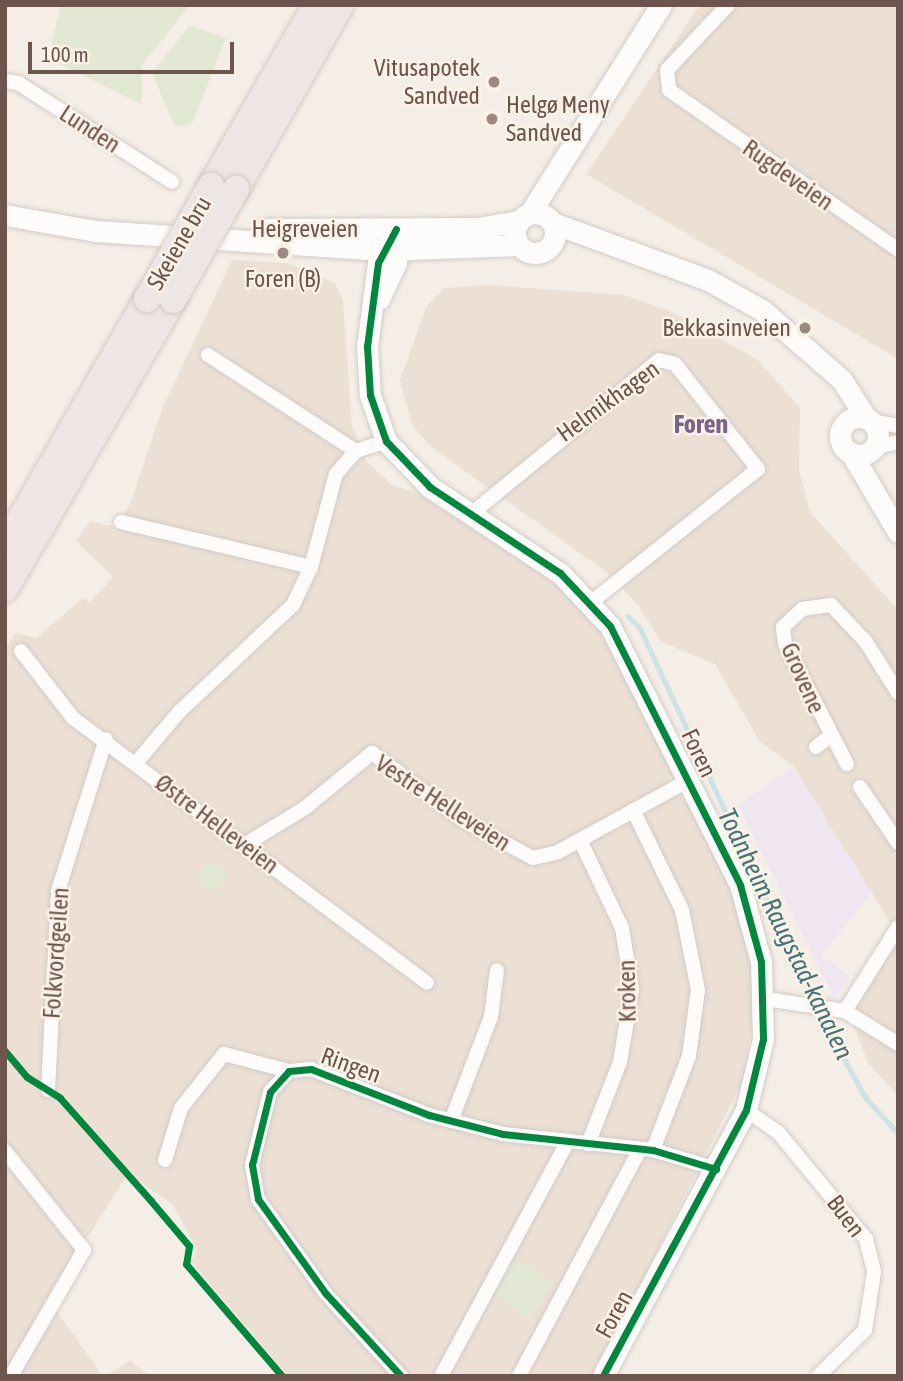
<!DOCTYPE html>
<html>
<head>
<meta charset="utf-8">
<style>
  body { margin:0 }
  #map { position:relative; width:903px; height:1381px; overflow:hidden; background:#f4eee7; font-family:"Asap Condensed",sans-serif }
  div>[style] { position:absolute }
  .residential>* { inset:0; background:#ece0d5 }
  .education>* { inset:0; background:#efe6ef }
  .green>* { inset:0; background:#e2e8d3 }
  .round { border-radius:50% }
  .stream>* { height:4.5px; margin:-2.25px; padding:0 2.25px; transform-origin:2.25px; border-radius:2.25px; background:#cbe3e2 }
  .roads { filter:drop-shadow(0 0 2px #d3cbc6) drop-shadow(0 0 2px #d3cbc6) }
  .street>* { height:14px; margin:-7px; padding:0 7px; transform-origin:7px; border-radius:7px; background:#fdfcfb }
  .secondary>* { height:21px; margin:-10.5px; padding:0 10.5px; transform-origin:10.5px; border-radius:10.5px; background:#fdfcfb }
  .secondary>.ring { margin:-10.5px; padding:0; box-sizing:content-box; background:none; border:21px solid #fdfcfb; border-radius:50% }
  .highway>* { height:26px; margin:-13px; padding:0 13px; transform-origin:13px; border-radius:13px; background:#eee6e4 }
  .bridges { filter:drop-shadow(0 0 2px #d3c9c5) drop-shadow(0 0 2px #d3c9c5) }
  .highway-bridge>* { height:26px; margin:-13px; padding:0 13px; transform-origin:13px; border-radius:13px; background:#eee6e4 }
  .cycleway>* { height:7px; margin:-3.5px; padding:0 3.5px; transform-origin:3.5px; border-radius:3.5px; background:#00873e }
  .dots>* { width:19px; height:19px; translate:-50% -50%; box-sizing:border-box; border:4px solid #fcf2e8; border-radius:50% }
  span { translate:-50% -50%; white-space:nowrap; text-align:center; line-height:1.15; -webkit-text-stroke:5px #fcf2e8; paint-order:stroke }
  .poi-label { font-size:24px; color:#6d544c }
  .right { translate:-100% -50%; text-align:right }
  .left { translate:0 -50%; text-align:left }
  .street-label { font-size:24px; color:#6d544c }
  .neighbourhood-label { font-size:26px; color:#79648a; font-weight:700 }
  .water-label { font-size:26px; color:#457578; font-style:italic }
  .frame { position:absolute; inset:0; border:7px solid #6d544c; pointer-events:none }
  .scale { position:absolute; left:28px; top:42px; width:206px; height:32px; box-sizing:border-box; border:4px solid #6d544c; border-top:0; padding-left:9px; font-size:21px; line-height:24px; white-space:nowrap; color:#6d544c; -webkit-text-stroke:5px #fcf2e8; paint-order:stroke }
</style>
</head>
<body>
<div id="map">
  <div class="residential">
    <i style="clip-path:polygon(700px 5px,898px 5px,898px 359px,586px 174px)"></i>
    <i style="clip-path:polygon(232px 260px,288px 263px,335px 283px,343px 300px,352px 426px,367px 462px,392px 485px,417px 493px,553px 580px,605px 635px,673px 772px,668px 782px,674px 795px,688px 800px,730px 884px,751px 959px,755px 1001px,743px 1080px,594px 1376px,288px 1376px,190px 1261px,198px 1251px,172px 1204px,128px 1174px,87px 1238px,80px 1238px,55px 1309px,103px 1376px,5px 1376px,5px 650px,15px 633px,36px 638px,83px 598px,90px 602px,113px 577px,76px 541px,90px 521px,116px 527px,130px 504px,162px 409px)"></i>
    <i style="clip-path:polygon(488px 285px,624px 295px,670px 311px,758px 360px,800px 408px,799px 470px,810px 512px,898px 610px,898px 1096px,868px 1063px,844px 1000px,891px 924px,793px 766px,760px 742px,715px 664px,661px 642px,638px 605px,605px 571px,430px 446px,412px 425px,400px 380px,426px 308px,444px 288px)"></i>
    <i style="clip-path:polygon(130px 1361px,150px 1376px,105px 1376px)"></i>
  </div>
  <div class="education">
    <i style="clip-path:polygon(793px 767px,872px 893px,821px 955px,850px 976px,835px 1000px,738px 805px)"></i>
  </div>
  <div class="green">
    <i style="clip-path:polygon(61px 5px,190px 5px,142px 65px,142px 105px,60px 64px,51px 45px)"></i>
    <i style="clip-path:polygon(190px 25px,226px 38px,192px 124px,175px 127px,152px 73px)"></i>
    <i class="round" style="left:199px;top:863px;width:26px;height:26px"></i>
    <i style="clip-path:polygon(512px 1257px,553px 1283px,531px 1320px,494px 1294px)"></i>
  </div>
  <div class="stream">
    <i style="left:628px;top:616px;width:17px;rotate:45deg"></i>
    <i style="left:640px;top:628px;width:415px;rotate:65deg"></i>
    <i style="left:818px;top:1011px;width:99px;rotate:61.1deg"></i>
    <i style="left:866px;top:1098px;width:47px;rotate:47.6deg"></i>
  </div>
  <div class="roads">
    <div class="street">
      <i style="left:728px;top:5px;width:89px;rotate:133.2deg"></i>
      <i style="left:667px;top:70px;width:20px;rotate:84deg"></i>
      <i style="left:669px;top:90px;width:279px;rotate:34.9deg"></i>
      <i style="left:5px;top:81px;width:13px;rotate:9deg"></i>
      <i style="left:18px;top:83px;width:183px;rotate:32.7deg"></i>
      <i style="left:208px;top:355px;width:176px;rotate:33deg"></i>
      <i style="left:356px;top:451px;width:32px;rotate:-18deg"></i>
      <i style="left:872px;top:421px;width:26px;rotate:11deg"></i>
      <i style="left:874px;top:448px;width:25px;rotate:-14deg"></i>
      <i style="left:471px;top:514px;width:243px;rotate:-39.3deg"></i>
      <i style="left:659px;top:360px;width:16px;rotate:14deg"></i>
      <i style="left:675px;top:364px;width:134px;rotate:51.7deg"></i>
      <i style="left:758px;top:469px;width:215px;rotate:141.4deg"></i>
      <i style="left:121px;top:522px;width:195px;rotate:13.3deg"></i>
      <i style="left:21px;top:651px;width:85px;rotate:52.2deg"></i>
      <i style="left:73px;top:718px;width:442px;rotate:36.8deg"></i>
      <i style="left:816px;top:747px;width:18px;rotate:-38deg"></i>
      <i style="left:136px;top:763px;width:67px;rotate:-49.9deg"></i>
      <i style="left:179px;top:712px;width:156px;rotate:-43.2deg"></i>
      <i style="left:293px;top:605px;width:42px;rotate:-64.7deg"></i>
      <i style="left:311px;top:567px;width:96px;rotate:-75deg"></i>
      <i style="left:336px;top:474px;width:30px;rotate:-49deg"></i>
      <i style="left:847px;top:764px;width:135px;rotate:-117.3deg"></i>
      <i style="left:785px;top:644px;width:17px;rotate:-97deg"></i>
      <i style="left:783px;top:627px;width:26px;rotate:-43deg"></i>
      <i style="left:802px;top:609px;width:29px;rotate:-8deg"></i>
      <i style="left:831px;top:605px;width:51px;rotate:46.6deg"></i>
      <i style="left:866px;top:642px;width:60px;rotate:57.9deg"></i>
      <i style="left:860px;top:787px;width:68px;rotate:55.8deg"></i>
      <i style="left:633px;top:810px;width:111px;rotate:63.9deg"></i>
      <i style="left:682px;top:910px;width:82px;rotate:78.7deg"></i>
      <i style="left:698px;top:990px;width:67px;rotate:97.8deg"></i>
      <i style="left:689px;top:1056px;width:101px;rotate:111deg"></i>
      <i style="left:580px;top:840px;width:98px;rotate:64.5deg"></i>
      <i style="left:622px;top:928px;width:63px;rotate:80.8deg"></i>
      <i style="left:632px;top:990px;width:73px;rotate:99.5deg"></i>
      <i style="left:620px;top:1062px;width:88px;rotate:111.3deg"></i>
      <i style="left:246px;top:844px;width:69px;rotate:-31.4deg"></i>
      <i style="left:305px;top:808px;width:87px;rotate:-39.4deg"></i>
      <i style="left:372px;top:753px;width:114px;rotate:36.5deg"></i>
      <i style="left:464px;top:821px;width:78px;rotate:28.2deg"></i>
      <i style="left:533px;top:858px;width:26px;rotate:-13deg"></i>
      <i style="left:558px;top:852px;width:152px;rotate:-28.8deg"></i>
      <i style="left:766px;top:999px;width:80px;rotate:8.6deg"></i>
      <i style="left:845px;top:1011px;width:62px;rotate:31.9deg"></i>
      <i style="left:845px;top:1011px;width:99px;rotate:-57.8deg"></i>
      <i style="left:48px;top:1090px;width:199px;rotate:-87.1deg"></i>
      <i style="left:58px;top:891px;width:159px;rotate:-72.5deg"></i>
      <i style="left:746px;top:1110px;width:39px;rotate:35deg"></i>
      <i style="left:778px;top:1132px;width:139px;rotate:50.6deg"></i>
      <i style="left:866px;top:1239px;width:34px;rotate:76deg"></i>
      <i style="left:874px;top:1272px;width:59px;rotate:98.8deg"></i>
      <i style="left:865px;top:1330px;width:66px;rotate:135.6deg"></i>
      <i style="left:451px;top:1121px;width:111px;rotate:-69deg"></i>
      <i style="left:491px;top:1017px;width:47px;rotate:-82.7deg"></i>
      <i style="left:5px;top:1151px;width:127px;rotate:51.4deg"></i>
      <i style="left:84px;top:1250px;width:146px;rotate:120.1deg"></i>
      <i style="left:165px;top:1160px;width:54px;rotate:-72.9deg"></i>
      <i style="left:181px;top:1108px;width:69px;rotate:-51.5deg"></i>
      <i style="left:224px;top:1054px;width:67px;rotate:14.7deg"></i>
      <i style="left:401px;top:1376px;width:111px;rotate:-132.4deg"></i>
      <i style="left:326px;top:1294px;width:117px;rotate:-125.6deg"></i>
      <i style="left:258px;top:1199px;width:35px;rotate:-100deg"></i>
      <i style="left:252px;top:1165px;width:75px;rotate:-76.1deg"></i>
      <i style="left:270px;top:1092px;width:28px;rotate:-48deg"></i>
      <i style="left:289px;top:1071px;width:22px;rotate:-5deg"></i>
      <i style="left:311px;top:1069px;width:127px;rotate:21.3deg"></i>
      <i style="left:429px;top:1115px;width:76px;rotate:14.4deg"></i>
      <i style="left:503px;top:1134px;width:151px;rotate:6.1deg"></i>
      <i style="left:653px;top:1150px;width:66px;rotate:16.8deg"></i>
      <i style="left:441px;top:1376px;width:265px;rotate:-61.6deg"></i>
      <i style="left:519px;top:1376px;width:257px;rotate:-61.9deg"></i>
    </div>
    <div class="secondary">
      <i class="ring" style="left:515px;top:213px;width:19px;height:19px"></i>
      <i style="left:530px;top:213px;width:246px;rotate:-57.8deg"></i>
      <i style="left:5px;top:215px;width:92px;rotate:10deg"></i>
      <i style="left:96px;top:231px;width:288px;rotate:3.8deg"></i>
      <i style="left:383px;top:250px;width:135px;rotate:-2.1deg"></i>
      <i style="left:553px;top:223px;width:165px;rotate:20.2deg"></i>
      <i style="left:708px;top:280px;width:62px;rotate:29.1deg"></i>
      <i style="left:762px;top:310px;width:106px;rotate:41.2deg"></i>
      <i style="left:842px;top:380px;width:45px;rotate:57.7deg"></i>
      <i style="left:266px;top:229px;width:211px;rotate:-0.3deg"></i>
      <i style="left:477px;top:228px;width:43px;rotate:-9.5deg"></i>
      <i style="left:396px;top:229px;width:38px;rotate:118deg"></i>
      <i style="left:378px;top:263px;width:84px;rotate:97.5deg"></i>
      <i style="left:367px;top:346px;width:49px;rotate:86.5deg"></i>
      <i style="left:370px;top:395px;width:49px;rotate:70.8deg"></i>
      <i style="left:386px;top:441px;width:64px;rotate:46.3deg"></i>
      <i style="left:430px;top:487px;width:156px;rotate:33.5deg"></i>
      <i style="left:560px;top:573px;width:73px;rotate:46.7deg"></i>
      <i style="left:610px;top:626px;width:290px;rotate:63.3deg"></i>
      <i style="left:740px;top:885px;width:80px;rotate:74.7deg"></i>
      <i style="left:761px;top:962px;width:77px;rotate:88.5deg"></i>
      <i style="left:763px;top:1039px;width:73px;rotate:103.5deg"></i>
      <i style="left:746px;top:1110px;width:302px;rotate:118.3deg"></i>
      <i style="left:379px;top:299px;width:40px;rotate:-65deg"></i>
      <i style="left:396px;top:263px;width:25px;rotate:-85deg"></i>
      <i class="ring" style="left:840px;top:417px;width:17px;height:17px"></i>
      <i style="left:851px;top:453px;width:92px;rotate:59.3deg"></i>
    </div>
    <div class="highway">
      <i style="left:211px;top:186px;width:209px;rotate:-59.9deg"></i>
      <i style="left:236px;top:189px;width:212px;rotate:-60.3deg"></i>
      <i style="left:5px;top:546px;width:285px;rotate:-60.1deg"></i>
      <i style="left:5px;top:589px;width:334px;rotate:-59.8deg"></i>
    </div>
  </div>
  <div class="bridges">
    <div class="highway-bridge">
      <i style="left:147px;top:299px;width:130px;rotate:-60.5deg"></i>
      <i style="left:173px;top:300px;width:128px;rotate:-60.4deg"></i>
    </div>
  </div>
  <div class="cycleway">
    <i style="left:396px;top:229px;width:38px;rotate:118deg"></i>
    <i style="left:378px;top:263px;width:84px;rotate:97.5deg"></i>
    <i style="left:367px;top:346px;width:49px;rotate:86.5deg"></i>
    <i style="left:370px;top:395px;width:49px;rotate:70.8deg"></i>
    <i style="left:386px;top:441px;width:64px;rotate:46.3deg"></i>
    <i style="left:430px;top:487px;width:156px;rotate:33.5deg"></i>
    <i style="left:560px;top:573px;width:73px;rotate:46.7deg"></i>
    <i style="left:610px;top:626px;width:290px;rotate:63.3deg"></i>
    <i style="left:740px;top:885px;width:80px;rotate:74.7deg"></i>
    <i style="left:761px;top:962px;width:77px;rotate:88.5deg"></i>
    <i style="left:763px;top:1039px;width:73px;rotate:103.5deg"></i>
    <i style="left:746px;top:1110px;width:302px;rotate:118.3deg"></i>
    <i style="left:5px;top:1051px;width:34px;rotate:50deg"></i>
    <i style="left:27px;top:1077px;width:39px;rotate:32deg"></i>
    <i style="left:60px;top:1098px;width:137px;rotate:48.5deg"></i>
    <i style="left:151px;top:1201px;width:59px;rotate:49.8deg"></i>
    <i style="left:189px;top:1246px;width:18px;rotate:99deg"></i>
    <i style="left:186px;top:1264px;width:148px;rotate:49.4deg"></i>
    <i style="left:401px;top:1376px;width:111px;rotate:-132.4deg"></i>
    <i style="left:326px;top:1294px;width:117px;rotate:-125.6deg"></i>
    <i style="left:258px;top:1199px;width:35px;rotate:-100deg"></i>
    <i style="left:252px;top:1165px;width:75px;rotate:-76.1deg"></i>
    <i style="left:270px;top:1092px;width:28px;rotate:-48deg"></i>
    <i style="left:289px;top:1071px;width:22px;rotate:-5deg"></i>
    <i style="left:311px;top:1069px;width:127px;rotate:21.3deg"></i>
    <i style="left:429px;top:1115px;width:76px;rotate:14.4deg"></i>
    <i style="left:503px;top:1134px;width:151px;rotate:6.1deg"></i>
    <i style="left:653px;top:1150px;width:66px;rotate:16.8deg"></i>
  </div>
  <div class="dots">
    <i style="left:494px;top:82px;background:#9c8a82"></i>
    <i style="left:492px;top:119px;background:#9c8a82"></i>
    <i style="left:283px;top:253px;background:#9c8a82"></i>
    <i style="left:805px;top:328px;background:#9c8a82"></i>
  </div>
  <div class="poi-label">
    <span class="right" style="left:480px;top:82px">Vitusapotek<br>Sandved</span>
    <span class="left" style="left:506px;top:119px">Helgø Meny<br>Sandved</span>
    <span style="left:283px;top:279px">Foren (B)</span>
    <span class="right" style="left:791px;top:328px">Bekkasinveien</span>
  </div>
  <div class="street-label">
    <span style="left:90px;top:129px;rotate:33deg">Lunden</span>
    <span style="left:788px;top:175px;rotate:35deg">Rugdeveien</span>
    <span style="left:305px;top:229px">Heigreveien</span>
    <span style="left:179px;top:243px;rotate:-60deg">Skeiene bru</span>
    <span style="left:608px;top:401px;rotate:-36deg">Helmikhagen</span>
    <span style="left:803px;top:678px;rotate:66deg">Grovene</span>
    <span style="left:699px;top:753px;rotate:64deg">Foren</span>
    <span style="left:443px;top:803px;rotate:33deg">Vestre Helleveien</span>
    <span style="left:217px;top:824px;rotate:37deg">Østre Helleveien</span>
    <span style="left:56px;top:953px;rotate:-86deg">Folkvordgeilen</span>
    <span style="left:627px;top:991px;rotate:-91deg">Kroken</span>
    <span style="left:351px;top:1065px;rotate:20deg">Ringen</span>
    <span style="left:846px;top:1216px;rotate:53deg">Buen</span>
    <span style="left:614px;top:1314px;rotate:-61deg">Foren</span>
  </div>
  <div class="neighbourhood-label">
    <span style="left:701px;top:425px">Foren</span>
  </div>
  <div class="water-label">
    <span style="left:785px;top:934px;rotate:64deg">Todnheim Raugstad-kanalen</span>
  </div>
  <div class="frame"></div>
  <div class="scale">100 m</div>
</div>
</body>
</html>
